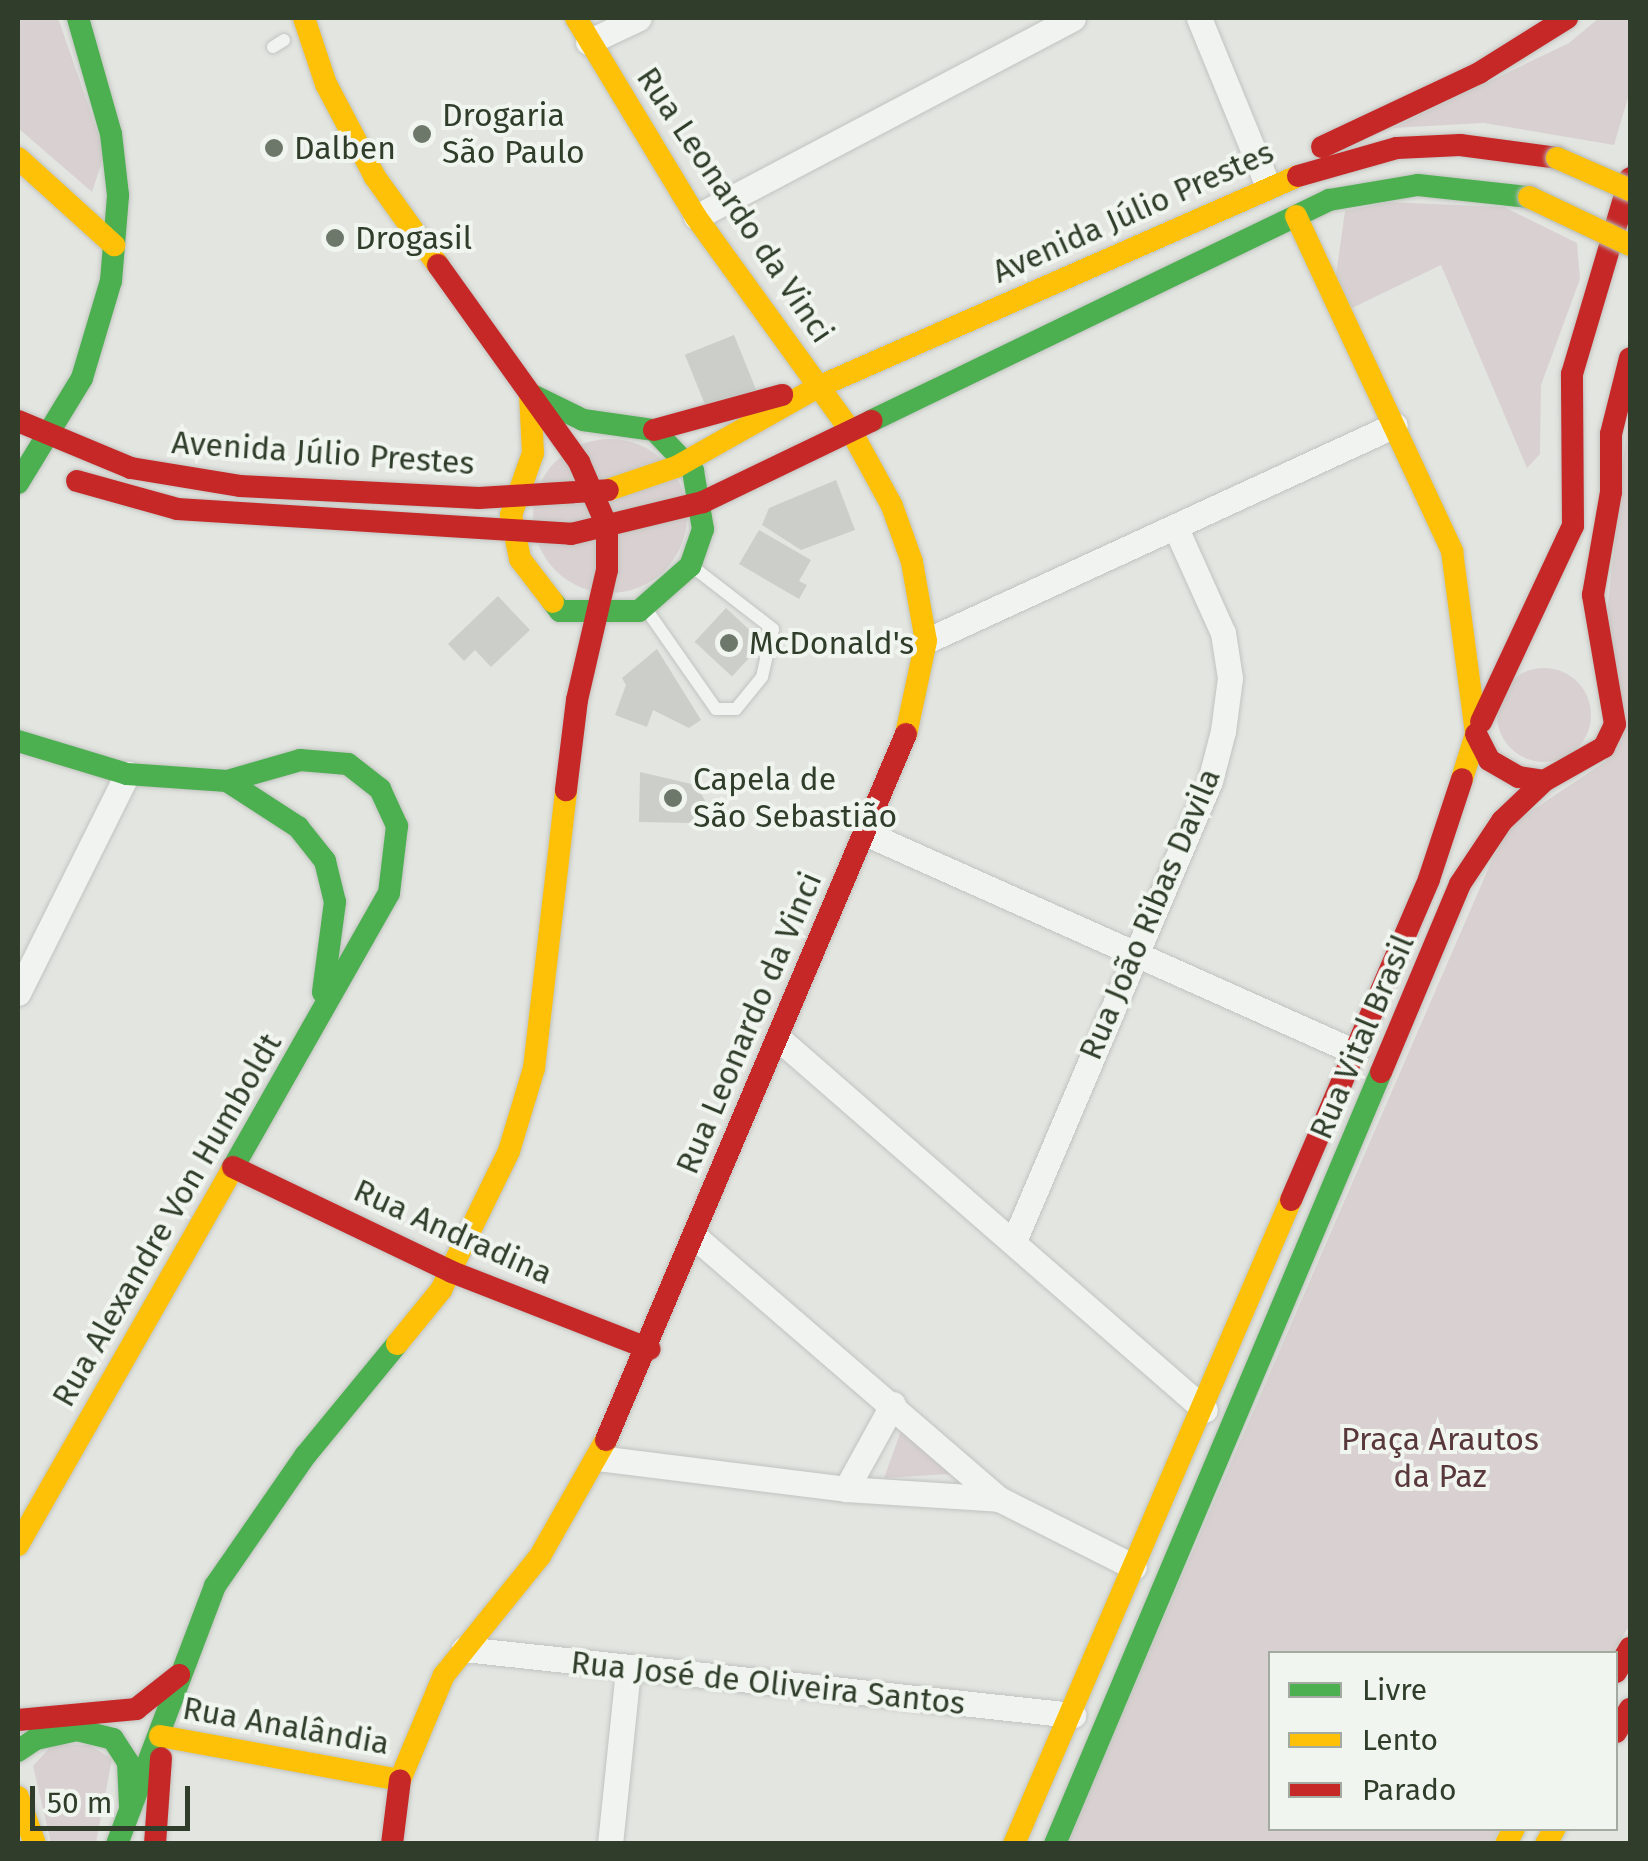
<!DOCTYPE html>
<html>
<head>
<meta charset="utf-8">
<style>
  body { margin:0 }
  #map { position:relative; width:1648px; height:1861px; overflow:hidden; background:#e3e5e1; font-family:"Fira Sans",sans-serif }
  div>[style] { position:absolute }
  .green>* { inset:0; background:#d9d1d1 }
  .round { border-radius:50% }
  .building>* { inset:0; background:#cbcec9; transform-origin:0 0 }
  .roads { filter:drop-shadow(0 0 2px #c1c3bf) drop-shadow(0 0 2px #c1c3bf) }
  .lane>* { height:12px; margin:-6px; padding:0 6px; transform-origin:6px; border-radius:6px; background:#f1f3f0 }
  .street>* { height:25px; margin:-12.5px; padding:0 12.5px; transform-origin:12.5px; border-radius:12.5px; background:#f1f3f0 }
  .fast>* { height:22px; margin:-11px; padding:0 11px; transform-origin:11px; border-radius:11px; background:#4caf50 }
  .slow>* { height:22px; margin:-11px; padding:0 11px; transform-origin:11px; border-radius:11px; background:#ffc107 }
  .jam>* { height:22px; margin:-11px; padding:0 11px; transform-origin:11px; border-radius:11px; background:#c62828 }
  .bridges { filter:drop-shadow(0 0 2px #b6bab4) drop-shadow(0 0 2px #b6bab4) }
  .slow-bridge>* { height:22px; margin:-11px; padding:0 11px; transform-origin:11px; border-radius:11px; background:#ffc107 }
  .dots>* { width:28px; height:28px; translate:-50% -50%; box-sizing:border-box; border:5px solid #f1f5ef; border-radius:50% }
  span { translate:-50% -50%; white-space:nowrap; text-align:center; line-height:1.15; -webkit-text-stroke:8px #f1f5ef; paint-order:stroke }
  .poi-label { font-size:32px; color:#2f3d2a }
  .left { translate:0 -50%; text-align:left }
  .street-label { font-size:32px; color:#2f3d2a }
  .park-label { font-size:32px; color:#58383b }
  .frame { position:absolute; inset:0; border:20px solid #2f3d2a; pointer-events:none }
  .legend { position:absolute; left:1268px; top:1651px; width:350px; height:180px; box-sizing:border-box; background:#f1f5ef; border:2px solid #a3aba0; margin:0; padding:12px 18px; list-style:none; font-size:30px; color:#2f3d2a }
  .legend li { display:flex; align-items:center; gap:20px; height:50px }
  .legend b { width:50px; border:2px solid #a3aba0 }
  .scale { position:absolute; left:30px; top:1786px; width:160px; height:45px; box-sizing:border-box; border:5px solid #2f3d2a; border-top:0; padding-left:12px; font-size:30px; line-height:35px; white-space:nowrap; color:#2f3d2a; -webkit-text-stroke:8px #f1f5ef; paint-order:stroke }
</style>
</head>
<body>
<div id="map">
  <div class="green">
    <i style="clip-path:polygon(18px 18px,58px 18px,105px 153px,92px 192px,18px 128px)"></i>
    <i style="clip-path:polygon(1599px 18px,1630px 18px,1630px 91px,1614px 145px,1484px 123px,1392px 128px,1569px 43px)"></i>
    <i style="clip-path:polygon(1388px 202px,1504px 207px,1577px 243px,1580px 279px,1541px 385px,1540px 454px,1527px 468px,1441px 265px,1348px 310px,1336px 275px,1345px 211px)"></i>
    <i style="clip-path:polygon(1630px 398px,1630px 1625px,1612px 1653px,1270px 1654px,1270px 1828px,1500px 1829px,1492px 1843px,1066px 1844px,1492px 860px,1510px 825px,1606px 761px,1605px 632px)"></i>
    <i class="round" style="left:533px;top:439px;width:154px;height:154px"></i>
    <i class="round" style="left:1497px;top:668px;width:94px;height:94px"></i>
    <i style="clip-path:polygon(901px 1431px,950px 1474px,884px 1478px)"></i>
    <i style="clip-path:polygon(53px 1744px,90px 1745px,112px 1759px,96px 1843px,51px 1843px,33px 1766px)"></i>
  </div>
  <div class="building">
    <i style="left:734px;top:335px;width:59px;height:53px;rotate:68deg"></i>
    <i style="clip-path:polygon(836px 480px,855px 530px,801px 550px,762px 525px,769px 508px)"></i>
    <i style="clip-path:polygon(759px 530px,811px 560px,799px 581px,807px 585px,799px 599px,739px 564px)"></i>
    <i style="clip-path:polygon(498px 596px,530px 630px,491px 667px,475px 650px,464px 661px,448px 644px)"></i>
    <i style="left:726px;top:608px;width:51px;height:46px;rotate:43deg"></i>
    <i style="clip-path:polygon(657px 649px,701px 720px,689px 728px,653px 710px,647px 727px,615px 715px,626px 685px,622px 678px)"></i>
    <i style="clip-path:polygon(640px 772px,696px 785px,707px 804px,700px 816px,691px 823px,639px 822px)"></i>
  </div>
  <div class="roads">
    <div class="lane">
      <i style="left:273px;top:47px;width:13px;rotate:-32deg"></i>
      <i style="left:646px;top:609px;width:122px;rotate:55deg"></i>
      <i style="left:716px;top:709px;width:20px"></i>
      <i style="left:736px;top:709px;width:41px;rotate:-50.9deg"></i>
      <i style="left:762px;top:677px;width:49px;rotate:-77.1deg"></i>
      <i style="left:773px;top:629px;width:100px;rotate:-142.3deg"></i>
    </div>
    <div class="street">
      <i style="left:1199px;top:18px;width:179px;rotate:67.7deg"></i>
      <i style="left:588px;top:42px;width:56px;rotate:-25.2deg"></i>
      <i style="left:696px;top:217px;width:426px;rotate:-27.8deg"></i>
      <i style="left:926px;top:641px;width:516px;rotate:-24.73deg"></i>
      <i style="left:865px;top:833px;width:537px;rotate:24.08deg"></i>
      <i style="left:18px;top:993px;width:245px;rotate:-63.5deg"></i>
      <i style="left:778px;top:1038px;width:566px;rotate:41.06deg"></i>
      <i style="left:694px;top:1236px;width:403px;rotate:40.8deg"></i>
      <i style="left:999px;top:1499px;width:151px;rotate:26.7deg"></i>
      <i style="left:1014px;top:1241px;width:500px;rotate:-66.92deg"></i>
      <i style="left:1210px;top:781px;width:52px;rotate:-75.4deg"></i>
      <i style="left:1223px;top:731px;width:53px;rotate:-82.5deg"></i>
      <i style="left:1230px;top:678px;width:46px;rotate:-98.8deg"></i>
      <i style="left:1223px;top:633px;width:117px;rotate:-114.2deg"></i>
      <i style="left:598px;top:1458px;width:250px;rotate:7.1deg"></i>
      <i style="left:846px;top:1489px;width:153px;rotate:3.7deg"></i>
      <i style="left:846px;top:1489px;width:97px;rotate:-61.1deg"></i>
      <i style="left:464px;top:1649px;width:613px;rotate:6.19deg"></i>
      <i style="left:610px;top:1844px;width:175px;rotate:-84.1deg"></i>
    </div>
    <div class="fast">
      <i style="left:530px;top:394px;width:59px;rotate:26.1deg"></i>
      <i style="left:583px;top:420px;width:72px;rotate:8deg"></i>
      <i style="left:654px;top:430px;width:57px;rotate:46.4deg"></i>
      <i style="left:693px;top:471px;width:59px;rotate:80.2deg"></i>
      <i style="left:703px;top:529px;width:39px;rotate:109deg"></i>
      <i style="left:690px;top:566px;width:68px;rotate:138.6deg"></i>
      <i style="left:639px;top:611px;width:79px;rotate:180deg"></i>
      <i style="left:560px;top:611px;width:11px;rotate:-128deg"></i>
      <i style="left:871px;top:421px;width:509px;rotate:-25.76deg"></i>
      <i style="left:1329px;top:200px;width:90px;rotate:-9.6deg"></i>
      <i style="left:1418px;top:185px;width:112px;rotate:6.2deg"></i>
      <i style="left:18px;top:483px;width:123px;rotate:-58.6deg"></i>
      <i style="left:82px;top:378px;width:101px;rotate:-73.4deg"></i>
      <i style="left:111px;top:281px;width:86px;rotate:-85.3deg"></i>
      <i style="left:118px;top:195px;width:61px;rotate:-96.5deg"></i>
      <i style="left:111px;top:134px;width:121px;rotate:-105.9deg"></i>
      <i style="left:18px;top:741px;width:114px;rotate:16.8deg"></i>
      <i style="left:127px;top:774px;width:100px;rotate:4deg"></i>
      <i style="left:227px;top:781px;width:76px;rotate:-16deg"></i>
      <i style="left:300px;top:760px;width:48px;rotate:4.8deg"></i>
      <i style="left:348px;top:764px;width:41px;rotate:38deg"></i>
      <i style="left:380px;top:789px;width:41px;rotate:65.3deg"></i>
      <i style="left:397px;top:826px;width:67px;rotate:96.8deg"></i>
      <i style="left:389px;top:893px;width:320px;rotate:119.6deg"></i>
      <i style="left:227px;top:781px;width:85px;rotate:32.9deg"></i>
      <i style="left:298px;top:827px;width:43px;rotate:51.5deg"></i>
      <i style="left:325px;top:861px;width:42px;rotate:76.3deg"></i>
      <i style="left:335px;top:902px;width:91px;rotate:97.6deg"></i>
      <i style="left:18px;top:1751px;width:22px;rotate:-34deg"></i>
      <i style="left:36px;top:1739px;width:42px;rotate:-12.4deg"></i>
      <i style="left:77px;top:1730px;width:37px;rotate:14deg"></i>
      <i style="left:113px;top:1739px;width:27px;rotate:57deg"></i>
      <i style="left:128px;top:1762px;width:44px;rotate:87.4deg"></i>
      <i style="left:117px;top:1844px;width:276px;rotate:-69.2deg"></i>
      <i style="left:215px;top:1586px;width:158px;rotate:-55.3deg"></i>
      <i style="left:305px;top:1456px;width:145px;rotate:-50.6deg"></i>
      <i style="left:1055px;top:1844px;width:838px;rotate:-67.11deg"></i>
    </div>
    <div class="slow">
      <i style="left:304px;top:18px;width:70px;rotate:71.6deg"></i>
      <i style="left:326px;top:84px;width:105px;rotate:62.2deg"></i>
      <i style="left:375px;top:177px;width:108px;rotate:54.4deg"></i>
      <i style="left:576px;top:18px;width:232px;rotate:58.9deg"></i>
      <i style="left:696px;top:217px;width:264px;rotate:54.1deg"></i>
      <i style="left:851px;top:431px;width:85px;rotate:61.3deg"></i>
      <i style="left:892px;top:506px;width:59px;rotate:70.3deg"></i>
      <i style="left:912px;top:562px;width:80px;rotate:80deg"></i>
      <i style="left:926px;top:641px;width:95px;rotate:102.1deg"></i>
      <i style="left:18px;top:158px;width:130px;rotate:42.2deg"></i>
      <i style="left:1296px;top:216px;width:370px;rotate:65deg"></i>
      <i style="left:1452px;top:551px;width:185px;rotate:82.5deg"></i>
      <i style="left:1476px;top:734px;width:47px;rotate:107.3deg"></i>
      <i style="left:530px;top:394px;width:59px;rotate:87.1deg"></i>
      <i style="left:533px;top:453px;width:66px;rotate:109.5deg"></i>
      <i style="left:511px;top:515px;width:45px;rotate:78.4deg"></i>
      <i style="left:520px;top:559px;width:54px;rotate:52.5deg"></i>
      <i style="left:608px;top:490px;width:72px;rotate:-18.7deg"></i>
      <i style="left:676px;top:467px;width:163px;rotate:-29.4deg"></i>
      <i style="left:818px;top:387px;width:524px;rotate:-23.73deg"></i>
      <i style="left:397px;top:1344px;width:70px;rotate:-50.8deg"></i>
      <i style="left:441px;top:1290px;width:155px;rotate:-63.9deg"></i>
      <i style="left:509px;top:1151px;width:87px;rotate:-73.2deg"></i>
      <i style="left:534px;top:1068px;width:280px;rotate:-83.4deg"></i>
      <i style="left:18px;top:1545px;width:430px;rotate:-60.3deg"></i>
      <i style="left:160px;top:1736px;width:244px;rotate:10.4deg"></i>
      <i style="left:400px;top:1780px;width:114px;rotate:-67.3deg"></i>
      <i style="left:444px;top:1675px;width:153px;rotate:-51.1deg"></i>
      <i style="left:540px;top:1556px;width:133px;rotate:-60.4deg"></i>
      <i style="left:18px;top:1797px;width:50px;rotate:70.1deg"></i>
      <i style="left:1014px;top:1844px;width:701px;rotate:-66.73deg"></i>
      <i style="left:1506px;top:1844px;width:18px;rotate:-63deg"></i>
      <i style="left:1546px;top:1844px;width:18px;rotate:-61deg"></i>
    </div>
    <div class="jam">
      <i style="left:1322px;top:147px;width:174px;rotate:-25.2deg"></i>
      <i style="left:1479px;top:73px;width:104px;rotate:-32deg"></i>
      <i style="left:1298px;top:176px;width:103px;rotate:-15.8deg"></i>
      <i style="left:1397px;top:148px;width:63px;rotate:-2.7deg"></i>
      <i style="left:1460px;top:145px;width:98px;rotate:7.6deg"></i>
      <i style="left:438px;top:265px;width:242px;rotate:54.4deg"></i>
      <i style="left:579px;top:462px;width:70px;rotate:66.4deg"></i>
      <i style="left:607px;top:526px;width:44px;rotate:90deg"></i>
      <i style="left:607px;top:570px;width:133px;rotate:103deg"></i>
      <i style="left:577px;top:700px;width:91px;rotate:97deg"></i>
      <i style="left:18px;top:421px;width:122px;rotate:22.6deg"></i>
      <i style="left:131px;top:468px;width:110px;rotate:9.4deg"></i>
      <i style="left:240px;top:486px;width:239px;rotate:2.9deg"></i>
      <i style="left:479px;top:498px;width:129px;rotate:-3.5deg"></i>
      <i style="left:654px;top:430px;width:133px;rotate:-15.3deg"></i>
      <i style="left:77px;top:481px;width:104px;rotate:15.6deg"></i>
      <i style="left:177px;top:509px;width:395px;rotate:3.6deg"></i>
      <i style="left:571px;top:534px;width:136px;rotate:-13.6deg"></i>
      <i style="left:703px;top:502px;width:187px;rotate:-25.7deg"></i>
      <i style="left:1481px;top:722px;width:217px;rotate:-64.9deg"></i>
      <i style="left:1573px;top:526px;width:152px;rotate:-90.4deg"></i>
      <i style="left:1572px;top:374px;width:204px;rotate:-73.5deg"></i>
      <i style="left:1476px;top:734px;width:29px;rotate:63deg"></i>
      <i style="left:1489px;top:760px;width:34px;rotate:30deg"></i>
      <i style="left:1519px;top:777px;width:25px;rotate:9deg"></i>
      <i style="left:1381px;top:1072px;width:204px;rotate:-67.2deg"></i>
      <i style="left:1460px;top:884px;width:76px;rotate:-56.3deg"></i>
      <i style="left:1502px;top:821px;width:58px;rotate:-43.6deg"></i>
      <i style="left:1544px;top:781px;width:69px;rotate:-29.5deg"></i>
      <i style="left:1604px;top:747px;width:25px;rotate:-64deg"></i>
      <i style="left:1615px;top:724px;width:131px;rotate:-99.7deg"></i>
      <i style="left:1593px;top:595px;width:105px;rotate:-80.1deg"></i>
      <i style="left:1611px;top:492px;width:58px;rotate:-90deg"></i>
      <i style="left:1611px;top:434px;width:78px;rotate:-76deg"></i>
      <i style="left:233px;top:1167px;width:243px;rotate:25.6deg"></i>
      <i style="left:452px;top:1272px;width:212px;rotate:21.3deg"></i>
      <i style="left:1291px;top:1200px;width:349px;rotate:-66.7deg"></i>
      <i style="left:1429px;top:879px;width:105px;rotate:-71.7deg"></i>
      <i style="left:606px;top:1440px;width:767px;rotate:-66.98deg"></i>
      <i style="left:1616px;top:1672px;width:28px;rotate:-60deg"></i>
      <i style="left:18px;top:1720px;width:119px;rotate:-5.3deg"></i>
      <i style="left:136px;top:1709px;width:55px;rotate:-38.3deg"></i>
      <i style="left:1616px;top:1732px;width:27px;rotate:-59deg"></i>
      <i style="left:155px;top:1844px;width:86px;rotate:-86deg"></i>
      <i style="left:392px;top:1844px;width:64px;rotate:-82.9deg"></i>
    </div>
  </div>
  <div class="bridges">
    <div class="slow-bridge">
      <i style="left:1557px;top:158px;width:80px;rotate:23.7deg"></i>
      <i style="left:1529px;top:197px;width:112px;rotate:25.4deg"></i>
    </div>
  </div>
  <div class="dots">
    <i style="left:422px;top:134px;background:#6e786a"></i>
    <i style="left:274px;top:148px;background:#6e786a"></i>
    <i style="left:335px;top:238px;background:#6e786a"></i>
    <i style="left:729px;top:643px;background:#6e786a"></i>
    <i style="left:673px;top:798px;background:#6e786a"></i>
  </div>
  <div class="poi-label">
    <span class="left" style="left:442px;top:134px">Drogaria<br>São Paulo</span>
    <span class="left" style="left:294px;top:148px">Dalben</span>
    <span class="left" style="left:355px;top:238px">Drogasil</span>
    <span class="left" style="left:749px;top:643px">McDonald's</span>
    <span class="left" style="left:693px;top:798px">Capela de<br>São Sebastião</span>
  </div>
  <div class="street-label">
    <span style="left:735px;top:205px;rotate:56deg">Rua Leonardo da Vinci</span>
    <span style="left:1133px;top:212px;rotate:-24deg">Avenida Júlio Prestes</span>
    <span style="left:323px;top:453px;rotate:4deg">Avenida Júlio Prestes</span>
    <span style="left:1150px;top:914px;rotate:-67deg">Rua João Ribas Davila</span>
    <span style="left:749px;top:1023px;rotate:-67deg">Rua Leonardo da Vinci</span>
    <span style="left:1362px;top:1037px;rotate:-67deg">Rua Vital Brasil</span>
    <span style="left:167px;top:1220px;rotate:-60deg">Rua Alexandre Von Humboldt</span>
    <span style="left:453px;top:1232px;rotate:24deg">Rua Andradina</span>
    <span style="left:768px;top:1683px;rotate:6deg">Rua José de Oliveira Santos</span>
    <span style="left:286px;top:1726px;rotate:10deg">Rua Analândia</span>
  </div>
  <div class="park-label">
    <span style="left:1440px;top:1458px">Praça Arautos<br>da Paz</span>
  </div>
  <div class="frame"></div>
  <ul class="legend">
  <li><b style="height:12px;background:#4caf50"></b>Livre</li>
  <li><b style="height:12px;background:#ffc107"></b>Lento</li>
  <li><b style="height:12px;background:#c62828"></b>Parado</li>
  </ul>
  <div class="scale">50 m</div>
</div>
</body>
</html>
